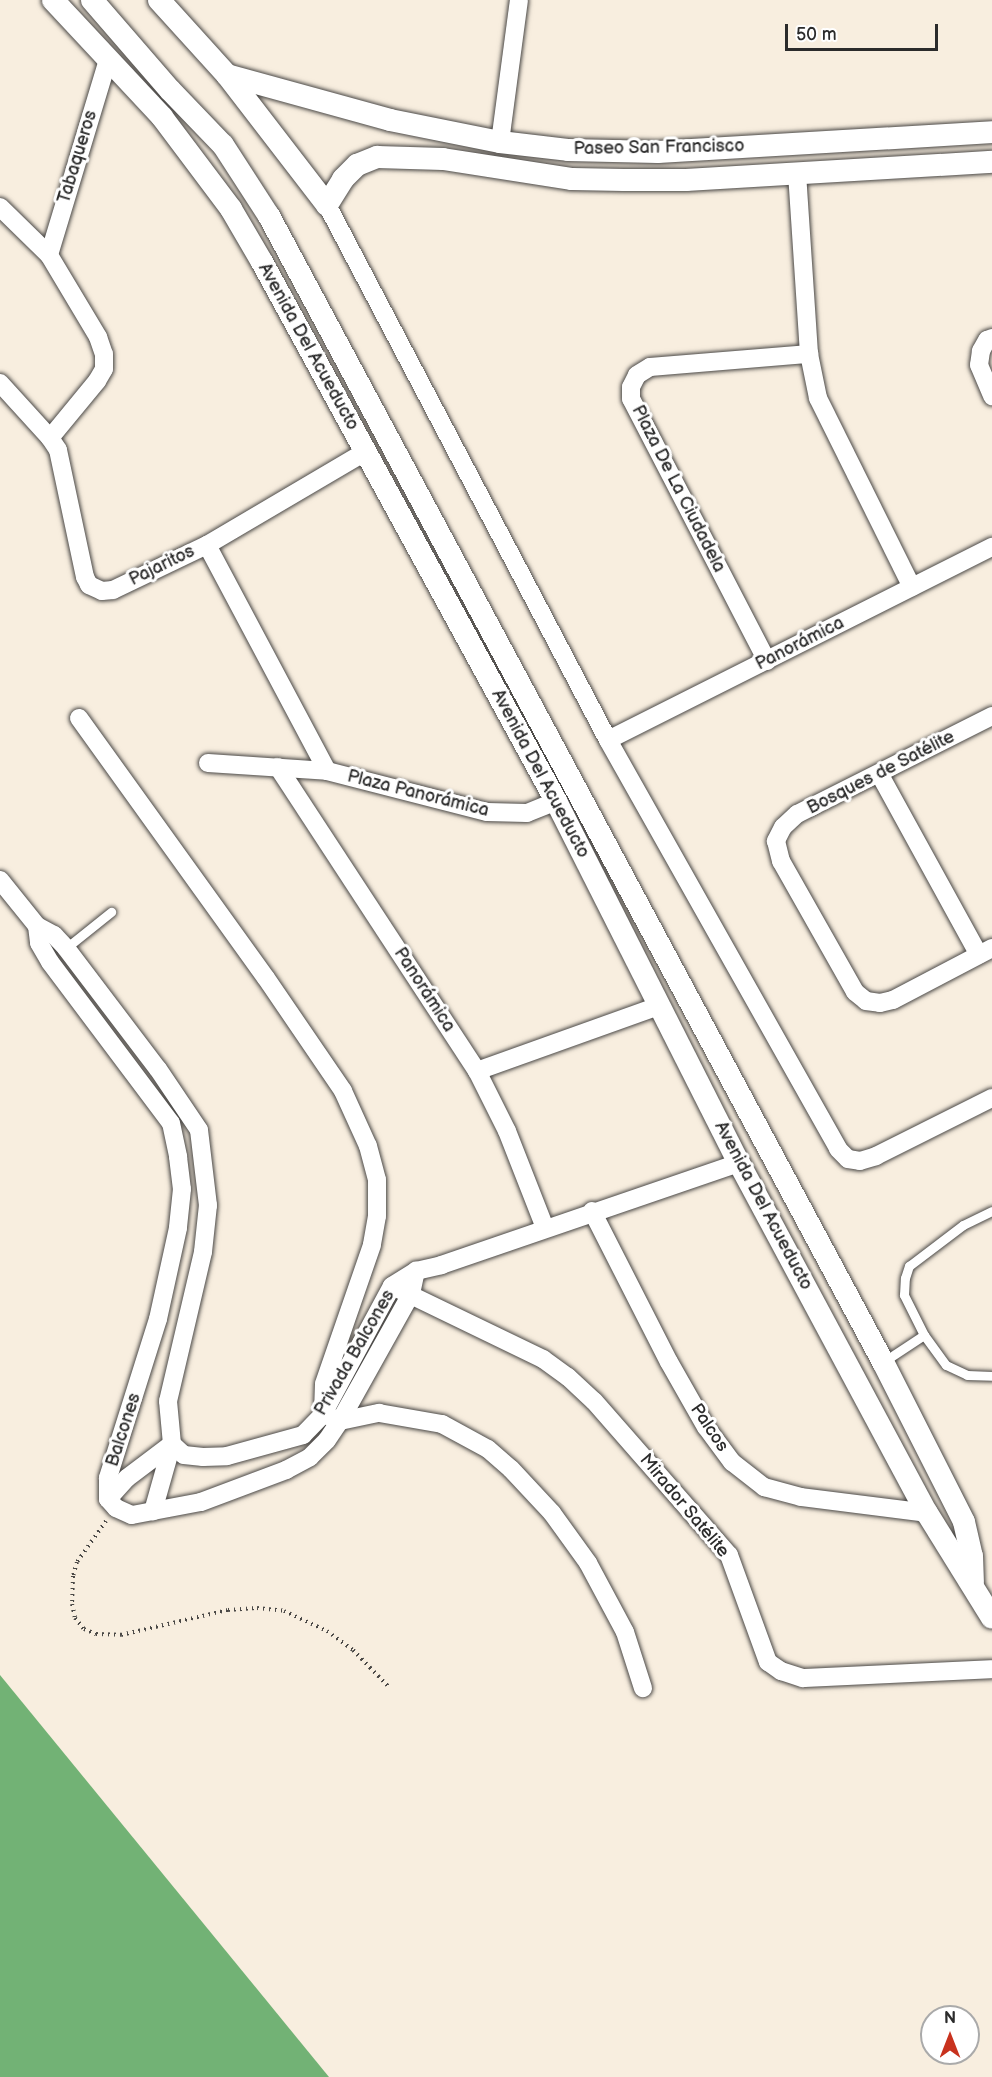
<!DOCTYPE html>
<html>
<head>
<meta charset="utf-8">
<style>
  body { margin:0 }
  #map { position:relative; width:992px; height:2077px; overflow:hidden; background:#f8eedf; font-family:"Balsamiq Sans",sans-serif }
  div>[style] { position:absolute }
  .forest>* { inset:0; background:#72b275 }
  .path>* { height:4px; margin-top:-2px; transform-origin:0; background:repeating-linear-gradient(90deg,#4a4846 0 1.5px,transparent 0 6px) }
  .roads { filter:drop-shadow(0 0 2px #4a4846) drop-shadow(0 0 2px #4a4846) }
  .service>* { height:9px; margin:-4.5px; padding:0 4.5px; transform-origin:4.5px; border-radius:4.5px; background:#fff }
  .minor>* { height:18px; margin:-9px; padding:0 9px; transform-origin:9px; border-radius:9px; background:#fff }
  .tertiary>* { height:22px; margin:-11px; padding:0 11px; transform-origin:11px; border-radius:11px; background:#fff }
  span { translate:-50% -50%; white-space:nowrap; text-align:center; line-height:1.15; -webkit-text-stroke:6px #fff; paint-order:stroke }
  .street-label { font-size:18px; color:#2b2b2b }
  .north { position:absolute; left:920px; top:2005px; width:60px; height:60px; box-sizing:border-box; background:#fff; border:2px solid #aaa; border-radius:50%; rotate:0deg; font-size:16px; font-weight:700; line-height:24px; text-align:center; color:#2b2b2b }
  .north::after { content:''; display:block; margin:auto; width:21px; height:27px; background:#c8321e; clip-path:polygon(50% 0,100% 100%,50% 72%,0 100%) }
  .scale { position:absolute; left:785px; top:24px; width:153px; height:27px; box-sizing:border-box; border:3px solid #2b2b2b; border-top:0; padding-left:8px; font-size:18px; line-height:21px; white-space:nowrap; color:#2b2b2b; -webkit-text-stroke:4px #fff; paint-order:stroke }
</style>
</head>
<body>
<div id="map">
  <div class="forest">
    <i style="clip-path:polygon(0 1675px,329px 2077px,0 2077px)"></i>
  </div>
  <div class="path">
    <i style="left:106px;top:1521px;width:50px;rotate:125.3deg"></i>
    <i style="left:77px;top:1562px;width:15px;rotate:106deg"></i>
    <i style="left:73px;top:1576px;width:28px;rotate:92deg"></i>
    <i style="left:72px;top:1604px;width:14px;rotate:78deg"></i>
    <i style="left:75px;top:1618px;width:14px;rotate:51deg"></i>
    <i style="left:84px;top:1629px;width:13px;rotate:23deg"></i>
    <i style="left:96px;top:1634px;width:25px;rotate:2deg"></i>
    <i style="left:121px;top:1635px;width:110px;rotate:-13.2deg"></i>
    <i style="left:228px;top:1610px;width:29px;rotate:-4deg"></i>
    <i style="left:257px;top:1608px;width:27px;rotate:6deg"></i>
    <i style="left:284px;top:1611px;width:47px;rotate:24.9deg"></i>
    <i style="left:327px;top:1631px;width:32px;rotate:36deg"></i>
    <i style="left:353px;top:1650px;width:52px;rotate:45.8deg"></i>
  </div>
  <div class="roads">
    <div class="service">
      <i style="left:66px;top:948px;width:58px;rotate:-38.7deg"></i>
      <i style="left:924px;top:1335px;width:37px;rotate:54deg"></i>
      <i style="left:946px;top:1365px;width:23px;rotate:25deg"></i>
      <i style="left:967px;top:1375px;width:25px;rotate:2deg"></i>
      <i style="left:883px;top:1362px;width:49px;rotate:-33.4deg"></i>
      <i style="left:924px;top:1335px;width:45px;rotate:-116.6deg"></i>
      <i style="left:904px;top:1295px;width:17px;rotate:-87deg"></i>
      <i style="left:905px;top:1278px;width:13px;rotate:-72deg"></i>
      <i style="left:909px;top:1266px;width:68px;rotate:-37.2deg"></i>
      <i style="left:963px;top:1225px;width:32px;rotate:-26deg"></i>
    </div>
    <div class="minor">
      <i style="left:500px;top:142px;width:143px;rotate:-82.4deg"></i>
      <i style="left:797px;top:173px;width:181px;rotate:86.2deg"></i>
      <i style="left:809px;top:354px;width:45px;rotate:78.4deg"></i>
      <i style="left:818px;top:398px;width:211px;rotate:63.6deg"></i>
      <i style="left:327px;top:205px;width:604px;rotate:62.29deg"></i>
      <i style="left:608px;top:740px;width:469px;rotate:60.6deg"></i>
      <i style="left:838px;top:1149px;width:14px;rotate:45deg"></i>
      <i style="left:848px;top:1159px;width:12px;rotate:9deg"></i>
      <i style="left:860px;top:1161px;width:17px;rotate:-17deg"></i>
      <i style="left:876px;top:1156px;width:130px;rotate:-26.6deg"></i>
      <i style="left:0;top:207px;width:69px;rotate:44.4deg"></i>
      <i style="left:49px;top:255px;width:96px;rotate:59.1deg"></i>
      <i style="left:98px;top:337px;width:18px;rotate:71deg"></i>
      <i style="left:104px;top:354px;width:15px;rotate:90deg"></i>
      <i style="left:104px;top:369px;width:14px;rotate:120deg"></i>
      <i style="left:97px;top:381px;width:74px;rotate:129.5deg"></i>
      <i style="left:49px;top:255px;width:205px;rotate:-73.2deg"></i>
      <i style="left:992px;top:338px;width:5px;rotate:158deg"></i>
      <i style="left:987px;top:340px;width:13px;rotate:119deg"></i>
      <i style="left:981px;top:351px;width:14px;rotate:98deg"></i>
      <i style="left:979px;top:365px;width:34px;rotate:67deg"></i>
      <i style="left:0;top:383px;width:74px;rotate:47.7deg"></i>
      <i style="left:50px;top:438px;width:14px;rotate:56deg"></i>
      <i style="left:58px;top:450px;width:130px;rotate:78deg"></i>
      <i style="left:85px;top:577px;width:9px;rotate:63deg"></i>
      <i style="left:89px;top:585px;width:14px;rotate:25deg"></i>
      <i style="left:102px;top:591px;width:11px;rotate:-5deg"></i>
      <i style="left:113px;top:590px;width:104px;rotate:-25.6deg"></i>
      <i style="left:207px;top:545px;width:183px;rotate:-30.5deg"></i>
      <i style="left:207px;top:545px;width:256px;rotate:62deg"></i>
      <i style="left:767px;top:661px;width:295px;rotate:-117.4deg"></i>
      <i style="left:631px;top:399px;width:12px;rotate:-90deg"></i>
      <i style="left:631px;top:387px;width:13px;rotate:-63deg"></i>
      <i style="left:637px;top:375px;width:15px;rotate:-32deg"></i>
      <i style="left:650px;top:367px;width:160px;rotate:-4.7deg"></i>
      <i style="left:992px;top:716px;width:218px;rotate:153.3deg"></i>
      <i style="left:797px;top:814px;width:19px;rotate:137deg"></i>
      <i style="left:783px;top:827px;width:16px;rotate:117deg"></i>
      <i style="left:776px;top:841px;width:21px;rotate:76deg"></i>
      <i style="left:781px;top:861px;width:150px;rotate:60.5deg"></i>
      <i style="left:855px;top:992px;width:14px;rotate:39deg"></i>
      <i style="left:866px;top:1001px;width:14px;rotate:8deg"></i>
      <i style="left:880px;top:1003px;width:13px;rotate:-13deg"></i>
      <i style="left:893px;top:1000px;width:112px;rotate:-27.7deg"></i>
      <i style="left:79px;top:718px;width:320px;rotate:54.3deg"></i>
      <i style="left:266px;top:978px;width:137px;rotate:55.7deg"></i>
      <i style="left:343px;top:1091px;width:60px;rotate:65.6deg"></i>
      <i style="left:368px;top:1146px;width:35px;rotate:75deg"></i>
      <i style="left:377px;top:1180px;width:36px;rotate:90deg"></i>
      <i style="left:377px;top:1216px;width:29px;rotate:100deg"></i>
      <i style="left:372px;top:1245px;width:147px;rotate:109.1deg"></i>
      <i style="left:324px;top:1384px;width:30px;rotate:92deg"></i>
      <i style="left:323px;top:1414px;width:18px;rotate:22deg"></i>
      <i style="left:340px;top:1421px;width:40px;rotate:-12deg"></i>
      <i style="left:379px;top:1413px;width:64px;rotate:9.9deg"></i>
      <i style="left:442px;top:1424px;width:52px;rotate:28.5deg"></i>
      <i style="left:488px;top:1449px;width:30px;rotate:41deg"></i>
      <i style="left:511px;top:1469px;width:60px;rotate:47deg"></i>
      <i style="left:552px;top:1513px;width:62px;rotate:54.2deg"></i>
      <i style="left:588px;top:1563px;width:78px;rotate:61.8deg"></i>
      <i style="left:625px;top:1632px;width:59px;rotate:72.2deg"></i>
      <i style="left:608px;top:740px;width:430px;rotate:-26.7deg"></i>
      <i style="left:208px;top:763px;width:119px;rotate:3.8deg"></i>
      <i style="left:327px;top:771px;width:165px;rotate:14.4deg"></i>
      <i style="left:487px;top:812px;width:40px;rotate:1.4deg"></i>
      <i style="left:527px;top:813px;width:31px;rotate:-22deg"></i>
      <i style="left:278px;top:767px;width:363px;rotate:56.8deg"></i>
      <i style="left:477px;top:1071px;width:67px;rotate:63.4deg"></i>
      <i style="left:507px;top:1131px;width:104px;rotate:68.6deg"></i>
      <i style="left:880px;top:775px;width:205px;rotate:61.2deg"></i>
      <i style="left:0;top:880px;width:59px;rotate:51.2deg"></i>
      <i style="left:37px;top:926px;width:19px;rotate:28deg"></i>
      <i style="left:54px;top:935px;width:18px;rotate:47deg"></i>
      <i style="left:66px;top:948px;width:152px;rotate:52.8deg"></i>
      <i style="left:158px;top:1069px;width:73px;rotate:56.1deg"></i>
      <i style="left:199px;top:1130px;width:76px;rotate:83.2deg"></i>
      <i style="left:208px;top:1205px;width:47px;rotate:96.1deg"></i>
      <i style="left:203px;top:1252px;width:153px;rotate:103.2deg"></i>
      <i style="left:168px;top:1401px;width:43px;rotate:84.7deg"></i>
      <i style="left:172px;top:1444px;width:70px;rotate:105.8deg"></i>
      <i style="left:37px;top:926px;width:17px;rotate:83deg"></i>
      <i style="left:39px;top:943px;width:22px;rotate:60deg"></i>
      <i style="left:50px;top:962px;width:201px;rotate:53.1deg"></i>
      <i style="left:171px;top:1123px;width:35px;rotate:78deg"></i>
      <i style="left:178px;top:1157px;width:32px;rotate:83deg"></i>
      <i style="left:182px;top:1189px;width:39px;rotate:96deg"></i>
      <i style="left:178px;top:1228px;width:93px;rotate:102.4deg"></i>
      <i style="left:158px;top:1319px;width:167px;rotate:107.5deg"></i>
      <i style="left:108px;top:1478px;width:21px;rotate:90deg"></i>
      <i style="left:108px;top:1499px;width:12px;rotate:48deg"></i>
      <i style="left:116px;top:1508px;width:17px;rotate:24deg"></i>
      <i style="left:132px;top:1515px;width:70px;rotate:-10.7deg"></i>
      <i style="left:201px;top:1502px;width:91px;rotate:-20.6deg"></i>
      <i style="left:286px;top:1470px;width:27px;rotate:-28deg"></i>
      <i style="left:310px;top:1457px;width:24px;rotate:-45deg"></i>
      <i style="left:327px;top:1440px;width:23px;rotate:-56deg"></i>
      <i style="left:340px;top:1421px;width:145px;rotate:-60.8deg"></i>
      <i style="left:411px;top:1294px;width:24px;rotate:-78deg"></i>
      <i style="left:477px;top:1071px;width:195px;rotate:-19.7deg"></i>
      <i style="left:592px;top:1211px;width:169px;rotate:63deg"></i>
      <i style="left:669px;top:1362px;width:75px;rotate:60.4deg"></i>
      <i style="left:706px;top:1427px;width:44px;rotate:53.4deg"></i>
      <i style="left:732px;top:1462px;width:41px;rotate:38deg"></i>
      <i style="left:764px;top:1487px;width:38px;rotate:15deg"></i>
      <i style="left:801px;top:1497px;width:127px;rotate:7.2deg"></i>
      <i style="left:392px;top:1286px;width:168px;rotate:25.8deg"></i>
      <i style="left:543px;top:1359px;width:31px;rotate:36deg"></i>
      <i style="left:568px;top:1377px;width:35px;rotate:43deg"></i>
      <i style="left:594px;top:1401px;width:205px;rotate:48.8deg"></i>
      <i style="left:729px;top:1555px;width:114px;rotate:70deg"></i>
      <i style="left:768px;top:1662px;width:16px;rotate:35deg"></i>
      <i style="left:781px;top:1671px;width:23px;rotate:18deg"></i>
      <i style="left:803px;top:1678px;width:189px;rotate:-2.7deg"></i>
      <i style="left:108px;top:1499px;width:28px;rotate:-48deg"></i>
      <i style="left:127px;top:1478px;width:56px;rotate:-37.1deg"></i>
      <i style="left:172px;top:1444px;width:16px;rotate:43deg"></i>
      <i style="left:184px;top:1455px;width:19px;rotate:6deg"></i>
      <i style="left:203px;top:1457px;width:24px;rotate:-2deg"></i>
      <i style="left:227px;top:1456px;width:79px;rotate:-15.4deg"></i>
      <i style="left:303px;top:1435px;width:29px;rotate:-46deg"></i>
      <i style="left:323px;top:1414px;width:145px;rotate:-61.7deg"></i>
      <i style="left:392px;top:1286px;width:28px;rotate:-32deg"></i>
      <i style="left:416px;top:1271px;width:26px;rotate:-13deg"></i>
      <i style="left:441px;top:1265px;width:315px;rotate:-18.9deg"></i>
    </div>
    <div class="tertiary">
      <i style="left:53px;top:0;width:160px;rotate:47deg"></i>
      <i style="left:162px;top:117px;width:115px;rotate:53.1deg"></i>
      <i style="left:231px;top:209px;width:61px;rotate:59.7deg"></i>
      <i style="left:262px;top:262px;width:614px;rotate:61.39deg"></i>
      <i style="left:556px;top:801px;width:406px;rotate:63.2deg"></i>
      <i style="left:739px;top:1163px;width:397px;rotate:61.8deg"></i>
      <i style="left:927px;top:1513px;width:123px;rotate:58.2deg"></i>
      <i style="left:92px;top:0;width:119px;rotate:49.1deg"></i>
      <i style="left:170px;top:90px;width:76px;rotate:46.1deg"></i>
      <i style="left:223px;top:145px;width:85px;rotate:57.1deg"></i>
      <i style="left:269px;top:216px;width:1300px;rotate:61.82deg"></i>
      <i style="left:883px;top:1362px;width:179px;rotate:63.1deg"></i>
      <i style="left:964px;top:1522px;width:35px;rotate:77deg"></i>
      <i style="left:972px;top:1556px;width:26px;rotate:88deg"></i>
      <i style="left:159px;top:0;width:101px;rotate:47.8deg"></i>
      <i style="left:227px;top:75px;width:164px;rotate:52.4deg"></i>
      <i style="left:327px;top:205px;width:31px;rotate:-58deg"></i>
      <i style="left:343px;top:179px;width:20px;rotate:-45deg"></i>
      <i style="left:357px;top:165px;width:22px;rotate:-22deg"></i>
      <i style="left:377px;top:157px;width:66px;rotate:1.7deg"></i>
      <i style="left:443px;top:159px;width:131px;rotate:8.8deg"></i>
      <i style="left:572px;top:179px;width:52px;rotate:1.1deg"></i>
      <i style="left:624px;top:180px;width:62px"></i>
      <i style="left:686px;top:180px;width:307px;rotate:-3.4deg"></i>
      <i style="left:227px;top:75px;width:169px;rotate:15.4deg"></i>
      <i style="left:390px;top:120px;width:112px;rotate:11.3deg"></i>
      <i style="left:500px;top:142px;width:68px;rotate:6.7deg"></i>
      <i style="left:568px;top:150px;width:90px;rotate:1.3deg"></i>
      <i style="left:658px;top:152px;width:335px;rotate:-3.4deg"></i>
    </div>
  </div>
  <div class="street-label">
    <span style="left:659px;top:148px;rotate:-1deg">Paseo San Francisco</span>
    <span style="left:78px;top:157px;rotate:-73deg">Tabaqueros</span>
    <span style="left:308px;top:347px;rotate:61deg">Avenida Del Acueducto</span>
    <span style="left:678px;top:489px;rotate:63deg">Plaza De La Ciudadela</span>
    <span style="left:162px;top:566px;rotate:-26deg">Pajaritos</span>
    <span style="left:800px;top:644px;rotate:-27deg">Panorámica</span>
    <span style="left:881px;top:773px;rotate:-27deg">Bosques de Satélite</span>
    <span style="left:540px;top:774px;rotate:62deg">Avenida Del Acueducto</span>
    <span style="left:418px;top:794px;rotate:14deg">Plaza Panorámica</span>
    <span style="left:424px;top:990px;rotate:57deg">Panorámica</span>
    <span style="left:763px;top:1206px;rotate:62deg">Avenida Del Acueducto</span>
    <span style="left:355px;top:1353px;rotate:-60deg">Privada Balcones</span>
    <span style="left:709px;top:1428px;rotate:56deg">Palcos</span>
    <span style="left:124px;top:1430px;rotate:-72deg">Balcones</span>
    <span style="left:684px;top:1506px;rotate:50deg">Mirador Satélite</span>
  </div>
  <div class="north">N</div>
  <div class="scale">50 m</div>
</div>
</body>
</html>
